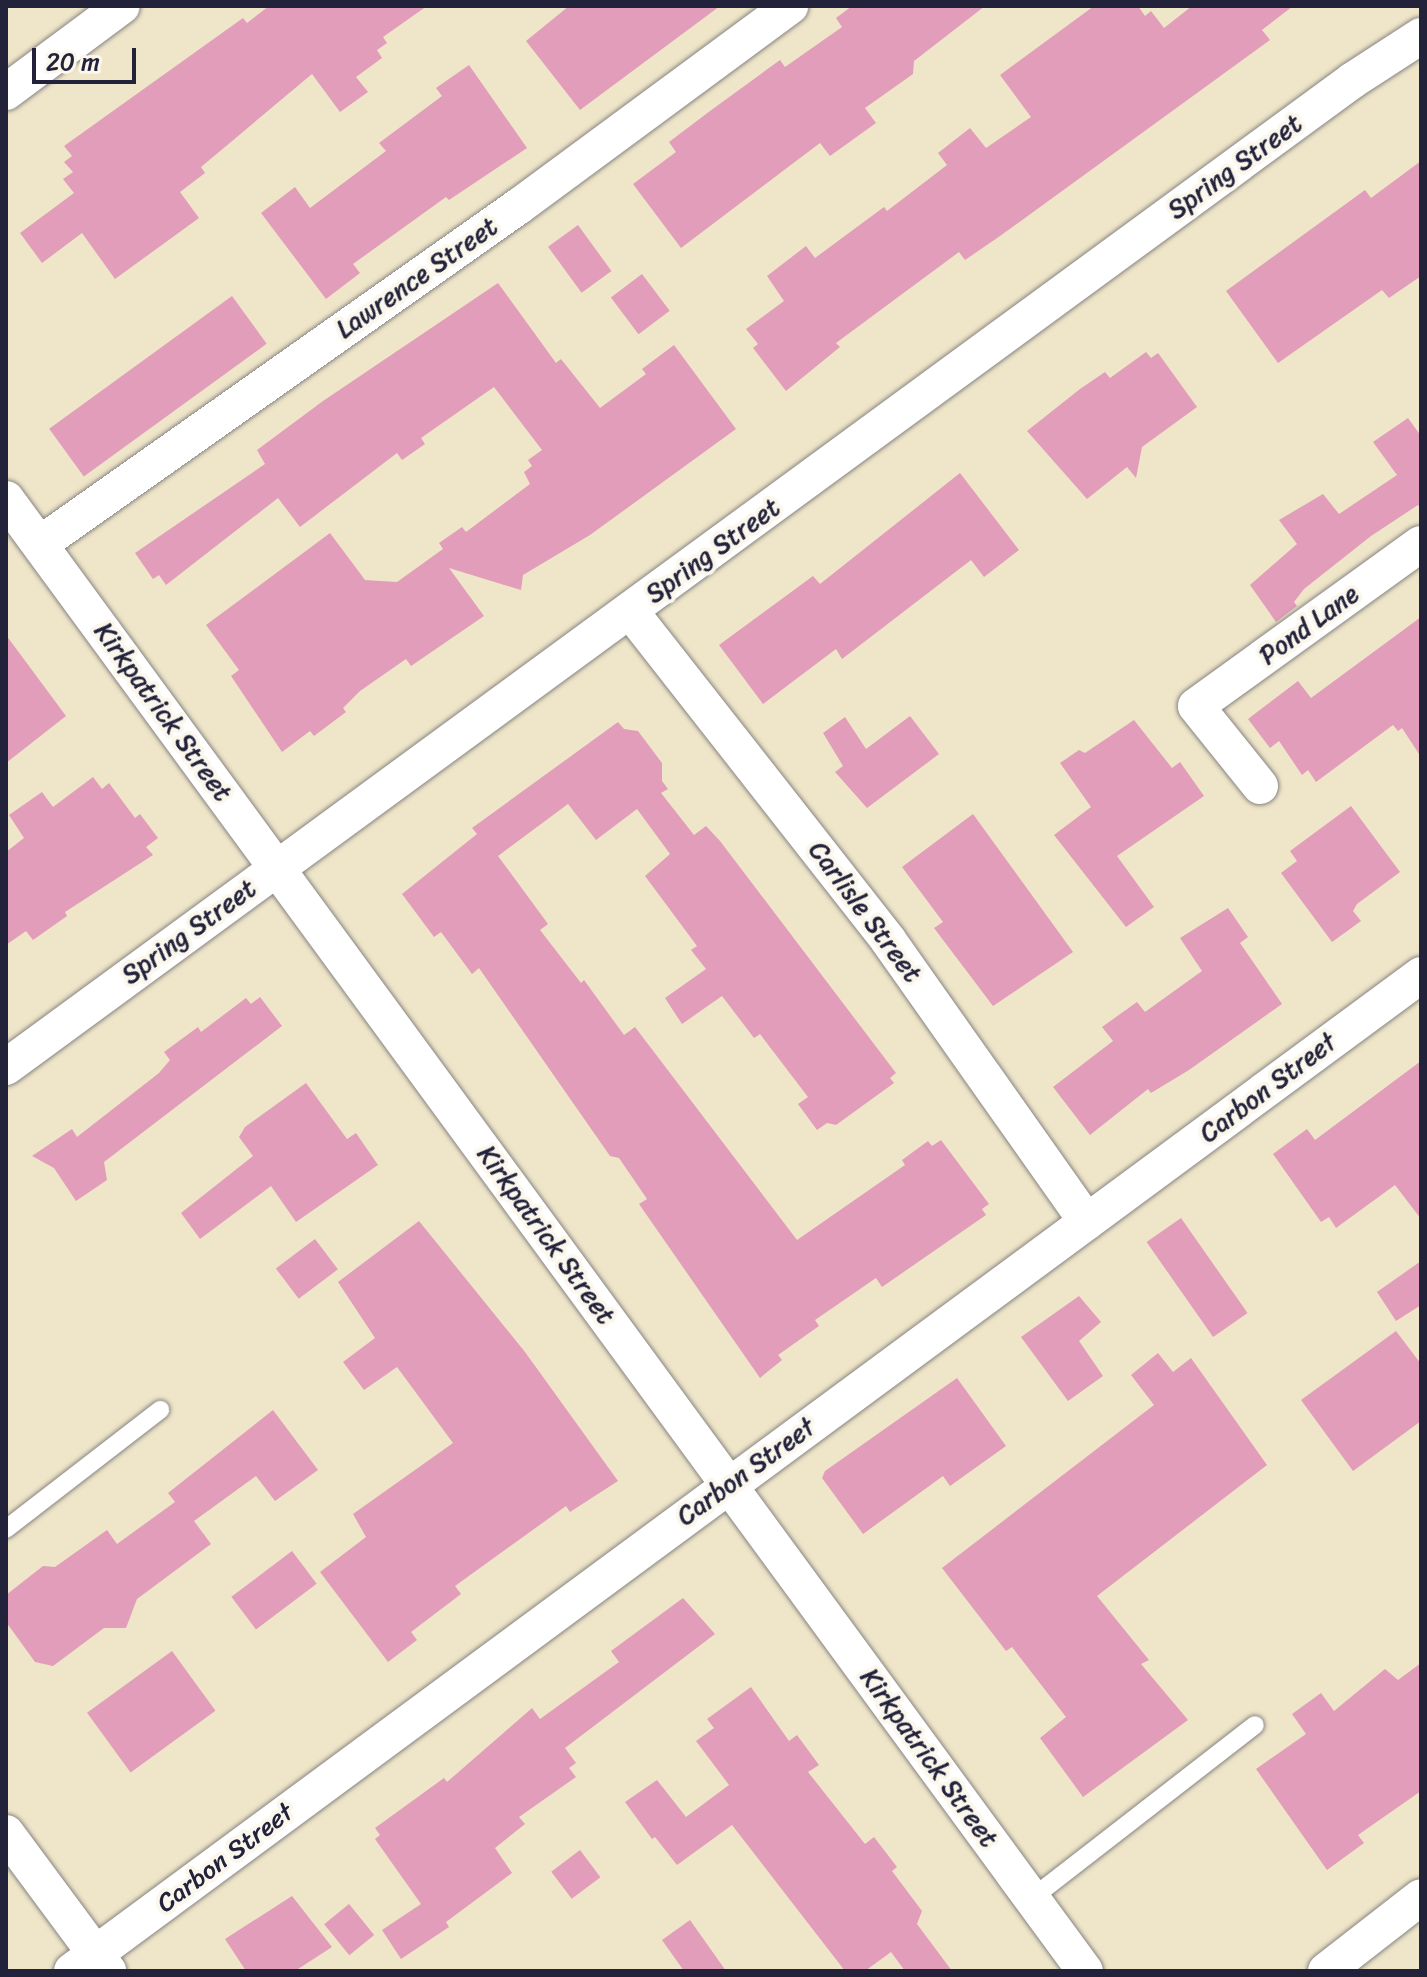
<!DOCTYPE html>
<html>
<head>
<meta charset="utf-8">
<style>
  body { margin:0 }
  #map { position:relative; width:1427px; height:1977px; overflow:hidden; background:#efe6c9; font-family:Sriracha,sans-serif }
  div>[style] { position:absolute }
  .building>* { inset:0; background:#e19dba; transform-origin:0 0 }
  .roads { filter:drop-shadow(0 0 2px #888482) drop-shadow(0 0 2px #888482) }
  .service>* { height:18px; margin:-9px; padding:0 9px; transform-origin:9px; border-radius:9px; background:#fff }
  .minor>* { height:36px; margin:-18px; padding:0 18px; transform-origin:18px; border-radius:18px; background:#fff }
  span { translate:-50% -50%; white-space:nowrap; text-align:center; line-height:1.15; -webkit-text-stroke:8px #fbf7ec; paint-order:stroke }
  .street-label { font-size:26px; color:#22223b }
  .frame { position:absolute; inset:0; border:8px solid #22223b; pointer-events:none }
  .scale { position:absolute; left:32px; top:48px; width:104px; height:36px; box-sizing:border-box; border:4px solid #22223b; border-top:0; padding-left:10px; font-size:24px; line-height:28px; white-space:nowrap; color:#22223b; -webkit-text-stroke:6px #fbf7ec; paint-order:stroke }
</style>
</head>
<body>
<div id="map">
  <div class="building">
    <i style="clip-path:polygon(269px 6px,427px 6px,383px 37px,387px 43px,377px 50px,382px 58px,356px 77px,368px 92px,340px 112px,312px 74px,201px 167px,205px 173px,180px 192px,199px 218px,115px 279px,82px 233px,42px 263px,20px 233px,74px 193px,63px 179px,73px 172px,64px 162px,72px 156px,64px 146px,243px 18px,247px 23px)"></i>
    <i style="clip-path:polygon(569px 6px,720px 6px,580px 110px,526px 41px)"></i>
    <i style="clip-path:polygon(852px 6px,985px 6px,914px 61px,913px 74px,865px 108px,876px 123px,830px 156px,820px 143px,681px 248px,633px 184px,676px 152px,669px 142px,710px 111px,780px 60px,785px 67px,842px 27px,836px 18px)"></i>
    <i style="clip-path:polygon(1094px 6px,1138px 6px,1145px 16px,1151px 11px,1164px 28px,1192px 6px,1293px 6px,1262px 30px,1270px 40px,1000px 236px,965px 260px,959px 252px,836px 343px,840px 347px,786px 391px,753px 348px,758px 344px,746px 329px,784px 301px,767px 276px,806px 246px,815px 258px,884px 207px,887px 211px,947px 165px,938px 153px,970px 128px,986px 148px,1031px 117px,1000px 75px)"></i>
    <i style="clip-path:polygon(469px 65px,527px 148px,449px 200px,446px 197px,353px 264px,360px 273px,326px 299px,261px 213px,295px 187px,310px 208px,386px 151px,379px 143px,442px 96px,436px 88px)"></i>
    <i style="clip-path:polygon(1421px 161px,1421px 276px,1389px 298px,1382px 290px,1278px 363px,1226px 291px,1365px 190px,1371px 198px)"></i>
    <i style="left:578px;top:225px;width:57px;height:37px;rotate:54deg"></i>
    <i style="left:642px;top:274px;width:46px;height:39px;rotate:53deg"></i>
    <i style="clip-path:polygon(498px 283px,556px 363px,561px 359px,600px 408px,646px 374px,642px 369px,674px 345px,736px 429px,590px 535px,523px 575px,521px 590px,449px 568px,484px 616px,411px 666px,406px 659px,360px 691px,343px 708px,346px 712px,314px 736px,310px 731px,282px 752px,231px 676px,239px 670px,206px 625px,330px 533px,365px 580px,397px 582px,443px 549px,439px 543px,462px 527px,466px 532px,530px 484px,524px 472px,532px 466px,528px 460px,542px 450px,494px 387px,421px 438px,425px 444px,402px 460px,397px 453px,300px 527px,278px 498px,166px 585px,159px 575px,153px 579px,135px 553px,265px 464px,257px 450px,323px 401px)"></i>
    <i style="left:232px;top:296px;width:59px;height:226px;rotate:54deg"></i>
    <i style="clip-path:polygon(1146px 352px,1151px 358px,1158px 353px,1197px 407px,1142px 447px,1136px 478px,1127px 467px,1087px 499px,1027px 431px,1080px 389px,1105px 372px,1110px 378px)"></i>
    <i style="clip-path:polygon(1408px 418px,1421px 436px,1421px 508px,1418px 505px,1371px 536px,1304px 589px,1294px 602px,1297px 606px,1276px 622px,1250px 585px,1297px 544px,1279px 520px,1323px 494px,1339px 514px,1397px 475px,1373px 442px)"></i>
    <i style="clip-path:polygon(960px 473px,1019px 550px,984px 577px,971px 560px,842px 659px,836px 649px,763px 704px,719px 645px,813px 576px,820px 584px)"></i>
    <i style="clip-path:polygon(1421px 617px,1421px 757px,1402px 728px,1398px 731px,1393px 725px,1316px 782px,1308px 770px,1302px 775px,1279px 741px,1270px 748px,1248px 719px,1298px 681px,1311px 698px)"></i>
    <i style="clip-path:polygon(6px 635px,66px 716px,6px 763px)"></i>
    <i style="clip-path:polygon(910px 716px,939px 754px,867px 808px,835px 772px,843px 766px,823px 733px,845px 717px,866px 749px)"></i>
    <i style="clip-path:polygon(1134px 720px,1172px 768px,1180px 762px,1204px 796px,1117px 856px,1154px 907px,1126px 927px,1054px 835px,1091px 807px,1060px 763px,1079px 750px,1085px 753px)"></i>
    <i style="clip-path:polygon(618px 722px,624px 729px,638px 731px,662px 763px,662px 781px,668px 789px,661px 793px,694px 835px,706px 826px,720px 841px,896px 1073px,890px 1078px,894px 1083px,836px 1125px,827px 1123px,817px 1130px,798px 1104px,808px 1097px,760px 1034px,754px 1038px,722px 996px,682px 1024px,665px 998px,706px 969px,691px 950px,697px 946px,645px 876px,670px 854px,637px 809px,596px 840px,568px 804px,498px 856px,548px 924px,540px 930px,581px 983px,584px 980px,624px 1035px,635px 1027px,797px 1240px,905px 1165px,902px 1160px,928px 1141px,932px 1146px,941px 1140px,989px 1204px,982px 1209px,986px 1215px,882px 1287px,876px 1278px,815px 1320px,819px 1326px,778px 1355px,782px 1360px,760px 1378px,639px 1204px,647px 1199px,619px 1158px,610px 1156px,479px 968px,472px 974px,441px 932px,434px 937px,402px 894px,477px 834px,472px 828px)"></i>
    <i style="clip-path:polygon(93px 777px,102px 789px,109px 783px,135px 818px,140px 814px,158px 838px,146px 847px,153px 855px,65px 912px,67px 916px,33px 940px,26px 931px,6px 945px,6px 852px,24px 838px,9px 815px,42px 792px,53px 807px)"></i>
    <i style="clip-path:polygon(1351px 806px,1400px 872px,1357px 904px,1353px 911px,1361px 921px,1332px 942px,1281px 873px,1297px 861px,1290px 851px)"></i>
    <i style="clip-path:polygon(973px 814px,1073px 952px,993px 1006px,934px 928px,943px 922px,902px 867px)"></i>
    <i style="clip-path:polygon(1228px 908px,1248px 937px,1240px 943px,1282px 1004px,1189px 1070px,1151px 1093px,1148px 1089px,1090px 1135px,1053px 1087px,1113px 1041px,1102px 1027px,1137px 1002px,1145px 1012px,1202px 971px,1180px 938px)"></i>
    <i style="clip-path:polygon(260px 997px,282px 1026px,104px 1162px,107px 1180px,76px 1201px,54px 1168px,32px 1156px,72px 1129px,77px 1137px,159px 1073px,170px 1060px,164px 1052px,198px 1027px,201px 1032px,246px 998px,251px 1004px)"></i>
    <i style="clip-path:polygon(1421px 1061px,1421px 1219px,1395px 1185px,1336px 1228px,1329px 1217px,1321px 1222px,1273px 1154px,1307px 1129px,1315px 1140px)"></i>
    <i style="clip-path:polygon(306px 1083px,347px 1139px,356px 1133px,378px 1165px,296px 1222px,271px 1186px,200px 1239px,181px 1213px,253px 1156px,239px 1137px,245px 1127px)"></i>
    <i style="left:1181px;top:1218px;width:116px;height:42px;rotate:55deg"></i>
    <i style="clip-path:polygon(419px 1221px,525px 1352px,618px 1481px,570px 1512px,566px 1506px,455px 1586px,461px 1594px,411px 1632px,417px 1640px,388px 1662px,320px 1572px,366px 1537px,353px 1514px,453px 1443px,397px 1367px,364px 1390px,343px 1362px,375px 1338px,338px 1282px)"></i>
    <i style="left:315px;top:1239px;width:38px;height:49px;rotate:53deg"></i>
    <i style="clip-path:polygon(1421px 1261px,1421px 1305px,1396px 1321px,1377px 1292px)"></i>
    <i style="clip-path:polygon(1079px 1296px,1101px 1322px,1079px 1341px,1103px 1376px,1068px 1401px,1021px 1337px)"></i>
    <i style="clip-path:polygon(1396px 1331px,1421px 1364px,1421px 1421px,1353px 1471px,1301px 1400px)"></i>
    <i style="clip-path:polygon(1158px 1353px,1173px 1372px,1191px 1358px,1267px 1465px,1097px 1596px,1149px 1660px,1141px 1664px,1188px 1720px,1083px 1797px,1040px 1738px,1066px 1717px,1012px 1647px,1006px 1651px,942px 1568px,1154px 1405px,1131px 1375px)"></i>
    <i style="clip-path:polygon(957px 1378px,1006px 1446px,950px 1486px,943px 1476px,863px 1534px,822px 1478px,825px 1471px)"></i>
    <i style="clip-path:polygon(273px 1410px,318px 1470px,275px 1501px,256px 1476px,194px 1521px,211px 1544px,137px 1599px,126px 1628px,104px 1628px,53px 1666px,35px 1662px,6px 1622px,6px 1595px,43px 1566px,55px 1567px,107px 1530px,117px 1544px,175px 1502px,168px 1493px)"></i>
    <i style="left:292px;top:1551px;width:41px;height:76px;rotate:53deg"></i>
    <i style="clip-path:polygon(683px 1598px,715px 1634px,565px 1748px,576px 1763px,569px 1768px,576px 1777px,519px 1817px,525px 1824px,495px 1848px,512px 1873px,446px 1922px,449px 1927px,401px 1959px,382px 1930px,421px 1904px,375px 1839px,380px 1835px,375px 1828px,444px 1778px,447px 1782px,532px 1708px,540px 1719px,619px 1662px,611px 1651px)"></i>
    <i style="left:172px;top:1651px;width:74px;height:105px;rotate:54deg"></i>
    <i style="clip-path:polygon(1421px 1663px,1421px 1791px,1358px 1835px,1364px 1843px,1327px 1870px,1256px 1769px,1306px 1734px,1292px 1714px,1321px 1693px,1334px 1711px,1385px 1669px,1398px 1680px)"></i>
    <i style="clip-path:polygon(751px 1687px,789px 1741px,797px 1735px,819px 1765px,808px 1772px,865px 1844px,874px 1837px,897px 1867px,892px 1871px,922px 1911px,917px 1924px,952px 1971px,905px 1971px,891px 1952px,865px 1971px,845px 1971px,732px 1825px,677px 1865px,655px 1837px,652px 1839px,625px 1802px,657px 1780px,686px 1817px,729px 1785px,696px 1741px,714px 1728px,707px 1719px)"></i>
    <i style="left:580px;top:1850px;width:34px;height:36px;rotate:53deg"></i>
    <i style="clip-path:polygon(292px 1896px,332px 1947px,295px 1971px,246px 1971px,225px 1939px)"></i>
    <i style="left:349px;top:1904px;width:40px;height:32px;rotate:51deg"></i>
    <i style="clip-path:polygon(690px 1920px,726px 1971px,684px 1971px,662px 1940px)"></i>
  </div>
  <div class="roads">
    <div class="service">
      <i style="left:6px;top:1529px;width:195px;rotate:-37.7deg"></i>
      <i style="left:1032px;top:1898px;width:282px;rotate:-37.8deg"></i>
    </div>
    <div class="minor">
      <i style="left:6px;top:92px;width:144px;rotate:-36.6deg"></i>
      <i style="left:6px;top:499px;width:1825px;rotate:53.76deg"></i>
      <i style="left:40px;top:544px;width:586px;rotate:-35.21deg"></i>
      <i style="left:519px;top:206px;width:337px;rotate:-36.4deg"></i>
      <i style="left:631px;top:612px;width:417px;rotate:51.9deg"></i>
      <i style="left:888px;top:940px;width:345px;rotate:54.8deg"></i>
      <i style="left:1260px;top:786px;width:102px;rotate:-128.7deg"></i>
      <i style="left:1196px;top:706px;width:277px;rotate:-35.8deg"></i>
      <i style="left:6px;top:1067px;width:1670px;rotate:-36.23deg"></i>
      <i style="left:1353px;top:80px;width:81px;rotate:-32.9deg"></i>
      <i style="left:6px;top:1833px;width:172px;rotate:53.5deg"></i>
      <i style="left:72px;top:1971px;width:1677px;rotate:-36.44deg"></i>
      <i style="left:1326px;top:1971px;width:120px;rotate:-37.9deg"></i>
    </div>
  </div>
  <div class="street-label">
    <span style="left:1235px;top:167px;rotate:-36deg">Spring Street</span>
    <span style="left:417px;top:278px;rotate:-35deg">Lawrence Street</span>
    <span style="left:713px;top:551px;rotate:-36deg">Spring Street</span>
    <span style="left:1309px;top:625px;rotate:-36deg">Pond Lane</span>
    <span style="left:163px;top:712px;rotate:54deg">Kirkpatrick Street</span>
    <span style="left:865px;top:912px;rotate:53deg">Carlisle Street</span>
    <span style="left:189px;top:932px;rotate:-36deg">Spring Street</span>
    <span style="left:1268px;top:1088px;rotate:-37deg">Carbon Street</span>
    <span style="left:546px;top:1235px;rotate:54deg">Kirkpatrick Street</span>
    <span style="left:746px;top:1472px;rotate:-36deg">Carbon Street</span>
    <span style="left:929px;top:1758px;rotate:54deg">Kirkpatrick Street</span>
    <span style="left:225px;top:1858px;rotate:-37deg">Carbon Street</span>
  </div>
  <div class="frame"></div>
  <div class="scale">20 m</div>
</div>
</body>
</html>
